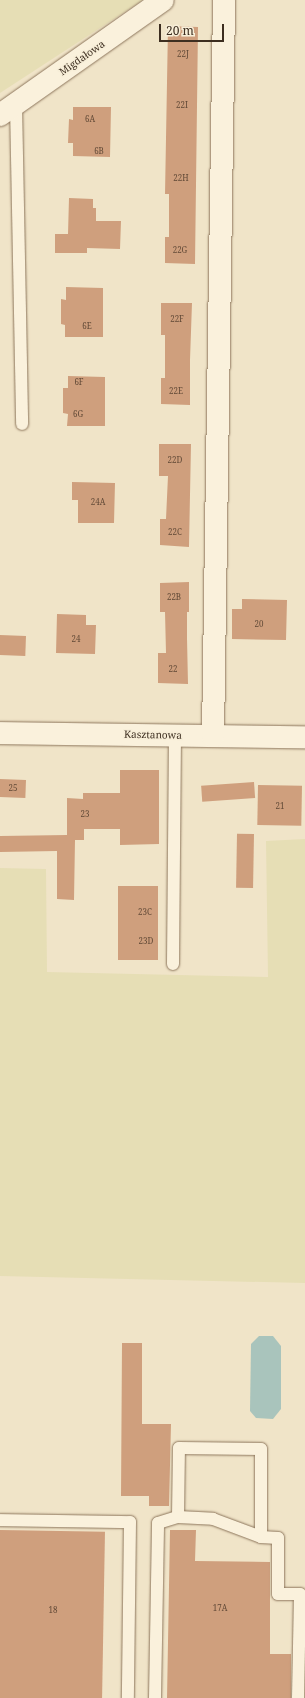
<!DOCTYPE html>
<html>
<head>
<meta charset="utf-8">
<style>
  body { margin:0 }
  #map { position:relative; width:305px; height:1698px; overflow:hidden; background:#f0e4c8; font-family:"Noto Serif",serif }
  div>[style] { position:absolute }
  .farmland>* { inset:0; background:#e6deb5 }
  .water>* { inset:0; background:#a9c4bc }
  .building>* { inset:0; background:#cf9f7d; transform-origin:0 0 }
  .roads { filter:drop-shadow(0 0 1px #8d765c) drop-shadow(0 0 1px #8d765c) }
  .lane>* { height:12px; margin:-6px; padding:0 6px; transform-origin:6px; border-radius:6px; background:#faf1dc }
  .street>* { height:22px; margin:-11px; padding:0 11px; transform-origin:11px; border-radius:11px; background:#faf1dc }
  span { translate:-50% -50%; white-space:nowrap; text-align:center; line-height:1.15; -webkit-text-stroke:3px #f7eed8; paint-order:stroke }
  .number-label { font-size:8px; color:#624a37 }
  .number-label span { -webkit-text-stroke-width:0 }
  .street-label { font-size:10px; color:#3d2e20 }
  .scale { position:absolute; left:159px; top:24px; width:65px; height:18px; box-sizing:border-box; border:2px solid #3d2e20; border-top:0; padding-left:5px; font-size:12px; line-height:14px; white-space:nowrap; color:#3d2e20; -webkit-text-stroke:3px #f7eed8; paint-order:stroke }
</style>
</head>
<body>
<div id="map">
  <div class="farmland">
    <i style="clip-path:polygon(0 0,143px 0,0 93px)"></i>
    <i style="clip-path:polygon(305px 839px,305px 1283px,0 1276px,0 868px,46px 869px,47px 972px,268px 977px,266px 841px)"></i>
  </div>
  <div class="water">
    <i style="clip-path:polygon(259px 1336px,273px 1336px,281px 1346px,281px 1409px,273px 1419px,256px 1418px,250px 1411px,251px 1344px)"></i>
  </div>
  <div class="building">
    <i style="clip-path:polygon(168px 26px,198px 27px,195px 264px,165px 263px,165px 237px,169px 237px,169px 194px,165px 194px)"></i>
    <i style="clip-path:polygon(73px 107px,111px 107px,110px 157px,73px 156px,73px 143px,68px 143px,69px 119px,73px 120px)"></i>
    <i style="clip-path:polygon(69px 198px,93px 199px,93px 208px,96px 208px,96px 221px,121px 221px,120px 249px,87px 248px,87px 253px,55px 253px,55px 234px,68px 234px)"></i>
    <i style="clip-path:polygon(66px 287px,103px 288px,103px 337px,65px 337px,65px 325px,61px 324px,61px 299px,66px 300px)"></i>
    <i style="clip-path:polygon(161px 303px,192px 303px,190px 360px,190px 405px,161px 404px,161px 378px,165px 378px,165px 335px,161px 335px)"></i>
    <i style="clip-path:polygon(68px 376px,105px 377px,105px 426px,67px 426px,68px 414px,63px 413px,63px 388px,68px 388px)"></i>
    <i style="clip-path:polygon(159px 444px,191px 444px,189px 547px,160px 545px,160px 519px,166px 519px,168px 476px,159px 476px)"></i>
    <i style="clip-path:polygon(72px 482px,115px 483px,114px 523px,78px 523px,78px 500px,72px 500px)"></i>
    <i style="clip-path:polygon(189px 582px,189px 612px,187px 612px,187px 638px,188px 684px,158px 683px,158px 653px,166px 653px,165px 612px,160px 612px,160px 583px)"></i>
    <i style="clip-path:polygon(242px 599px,287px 600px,286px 640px,232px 639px,232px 609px,242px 609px)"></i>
    <i style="clip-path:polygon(57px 614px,86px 615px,86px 625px,96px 625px,95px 654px,56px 653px)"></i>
    <i style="left:0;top:635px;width:26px;height:20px;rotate:2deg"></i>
    <i style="clip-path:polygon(120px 770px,159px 770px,159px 844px,120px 845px,120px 829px,84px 829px,84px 840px,75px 840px,74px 900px,57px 899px,57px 851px,0 852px,0 836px,67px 835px,67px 798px,83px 799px,83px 793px,120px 793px)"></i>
    <i style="left:0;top:779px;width:26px;height:18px;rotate:2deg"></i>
    <i style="left:254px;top:782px;width:16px;height:53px;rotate:86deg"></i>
    <i style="left:258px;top:785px;width:44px;height:40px;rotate:1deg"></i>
    <i style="left:254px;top:834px;width:54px;height:17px;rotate:91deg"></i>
    <i style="left:118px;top:886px;width:40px;height:74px"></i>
    <i style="clip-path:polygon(122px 1343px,142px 1343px,142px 1424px,171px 1424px,169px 1506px,149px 1506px,149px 1496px,121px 1496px)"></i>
    <i style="left:0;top:1530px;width:105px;height:168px;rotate:1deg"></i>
    <i style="clip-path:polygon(170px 1530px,196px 1530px,195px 1561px,270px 1562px,270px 1654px,291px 1654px,291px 1698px,167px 1698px)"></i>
  </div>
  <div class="roads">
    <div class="lane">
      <i style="left:16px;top:104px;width:320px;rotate:88.9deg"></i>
      <i style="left:173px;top:964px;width:228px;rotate:-89.5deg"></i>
      <i style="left:178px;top:1517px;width:69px;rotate:-89.2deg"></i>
      <i style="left:179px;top:1448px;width:82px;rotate:0.7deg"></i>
      <i style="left:261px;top:1449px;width:88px;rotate:90deg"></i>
      <i style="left:261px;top:1537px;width:17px;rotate:3deg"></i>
      <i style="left:278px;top:1538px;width:56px;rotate:90deg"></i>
      <i style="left:278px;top:1594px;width:22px"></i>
      <i style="left:300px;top:1594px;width:104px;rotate:91.1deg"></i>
      <i style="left:0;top:1520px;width:130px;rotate:0.9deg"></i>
      <i style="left:130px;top:1522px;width:176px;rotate:90.7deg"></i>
      <i style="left:155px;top:1698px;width:175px;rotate:-89deg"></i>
      <i style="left:158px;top:1523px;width:21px;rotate:-17deg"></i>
      <i style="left:178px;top:1517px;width:35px;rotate:3deg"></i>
      <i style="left:213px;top:1519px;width:51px;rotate:20.6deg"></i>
    </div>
    <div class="street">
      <i style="left:0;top:115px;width:199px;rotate:-35.2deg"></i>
      <i style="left:0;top:733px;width:305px;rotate:0.8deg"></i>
      <i style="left:213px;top:736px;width:736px;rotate:-89.14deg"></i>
    </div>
  </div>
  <div class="number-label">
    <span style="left:183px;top:54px">22J</span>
    <span style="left:182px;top:105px">22I</span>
    <span style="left:90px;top:119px">6A</span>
    <span style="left:99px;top:151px">6B</span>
    <span style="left:181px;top:178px">22H</span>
    <span style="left:180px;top:250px">22G</span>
    <span style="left:177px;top:319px">22F</span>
    <span style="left:87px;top:326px">6E</span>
    <span style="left:79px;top:382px">6F</span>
    <span style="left:176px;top:391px">22E</span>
    <span style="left:78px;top:414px">6G</span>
    <span style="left:175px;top:460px">22D</span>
    <span style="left:98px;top:502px">24A</span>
    <span style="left:175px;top:532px">22C</span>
    <span style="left:174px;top:597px">22B</span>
    <span style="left:259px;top:624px">20</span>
    <span style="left:76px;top:639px">24</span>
    <span style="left:173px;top:669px">22</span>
    <span style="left:13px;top:788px">25</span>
    <span style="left:280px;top:806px">21</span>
    <span style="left:85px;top:814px">23</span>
    <span style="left:145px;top:912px">23C</span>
    <span style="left:146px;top:941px">23D</span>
    <span style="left:220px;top:1608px">17A</span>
    <span style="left:53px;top:1610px">18</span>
  </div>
  <div class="street-label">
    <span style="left:82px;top:58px;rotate:-35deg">Migdałowa</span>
    <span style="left:153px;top:735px;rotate:1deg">Kasztanowa</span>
  </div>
  <div class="scale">20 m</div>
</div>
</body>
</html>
